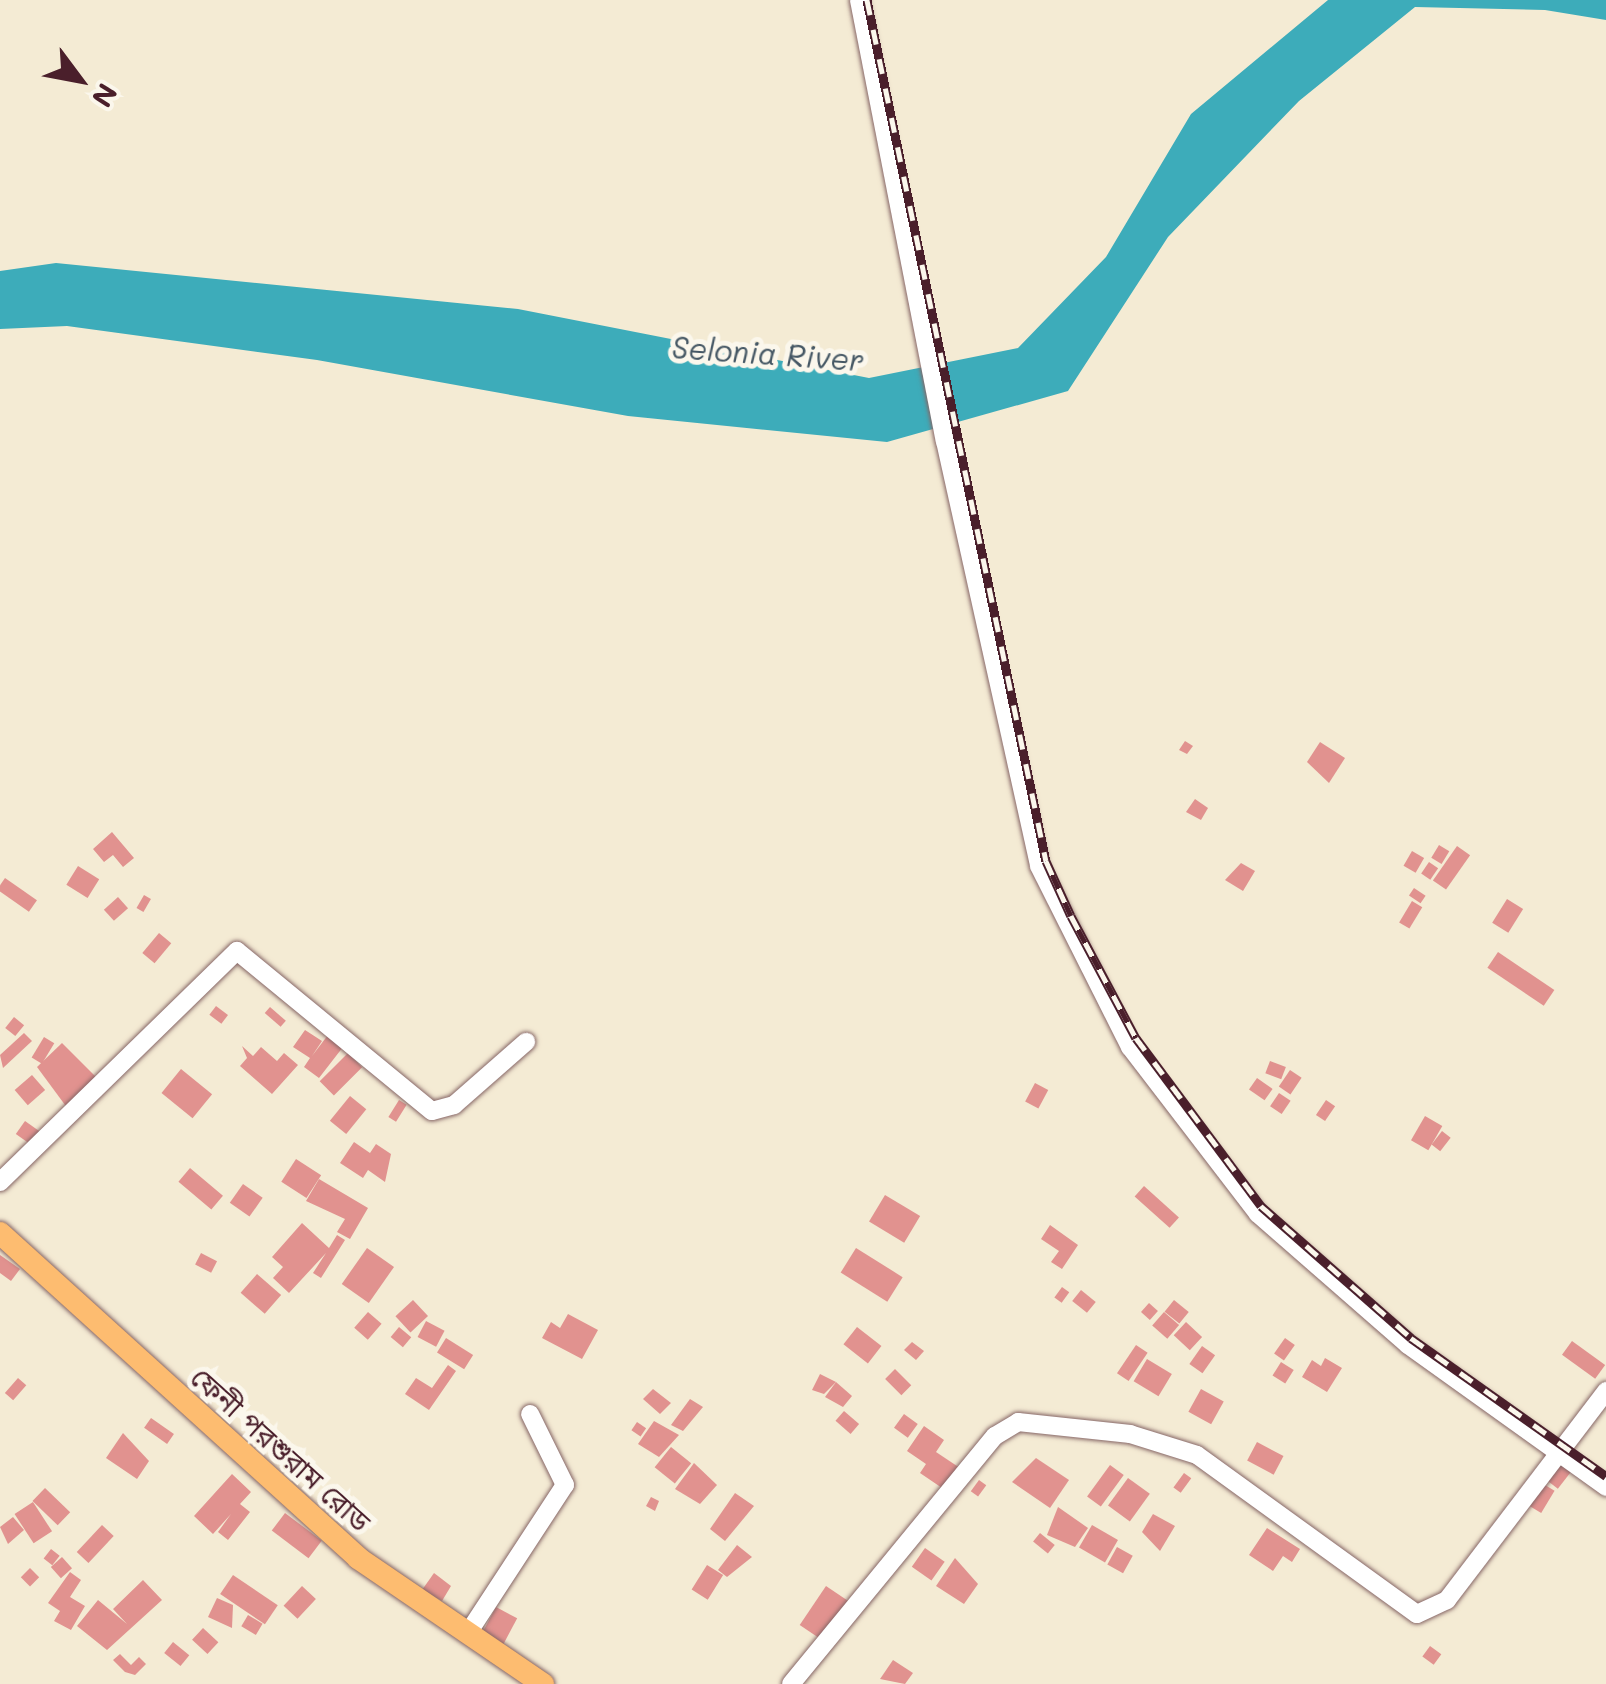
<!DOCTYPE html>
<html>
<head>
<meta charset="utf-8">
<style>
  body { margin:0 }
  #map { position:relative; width:1606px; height:1684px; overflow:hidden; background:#f4ebd4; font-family:Mali,"Noto Sans Bengali",sans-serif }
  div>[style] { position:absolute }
  .water>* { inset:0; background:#3dacba }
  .building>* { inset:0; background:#e1928f; transform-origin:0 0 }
  .roads { filter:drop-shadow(0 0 2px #866666) drop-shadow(0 0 2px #866666) }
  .minor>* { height:18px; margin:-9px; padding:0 9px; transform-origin:9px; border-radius:9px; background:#fff }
  .major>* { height:22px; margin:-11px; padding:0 11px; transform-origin:11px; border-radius:11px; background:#fdbc70 }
  .rail>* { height:9px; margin-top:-4.5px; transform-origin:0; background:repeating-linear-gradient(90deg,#fbf7ec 0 15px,#4a1f2b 0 30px); box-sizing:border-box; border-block:2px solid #4a1f2b }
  span { translate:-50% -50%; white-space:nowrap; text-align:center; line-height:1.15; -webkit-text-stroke:10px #fbf7ec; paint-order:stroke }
  .street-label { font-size:28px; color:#4a1f2b }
  .water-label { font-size:30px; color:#455764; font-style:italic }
  .north { position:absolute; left:30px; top:30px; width:100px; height:100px; -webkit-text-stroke:8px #fbf7ec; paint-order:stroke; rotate:122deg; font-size:28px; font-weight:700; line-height:40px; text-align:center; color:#4a1f2b }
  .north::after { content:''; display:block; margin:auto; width:35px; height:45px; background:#4a1f2b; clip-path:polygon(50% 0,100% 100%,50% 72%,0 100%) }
</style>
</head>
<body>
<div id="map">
  <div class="water">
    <i style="clip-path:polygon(1328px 0,1606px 0,1606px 20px,1545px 10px,1415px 7px,1299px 101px,1168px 237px,1068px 391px,887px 442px,628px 416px,317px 360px,67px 326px,0 329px,0 271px,56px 263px,518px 309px,869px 378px,1018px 348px,1106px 257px,1191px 114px)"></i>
  </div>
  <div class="building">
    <i style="clip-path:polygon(1185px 741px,1193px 746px,1187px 754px,1179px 750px)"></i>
    <i style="clip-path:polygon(1320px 742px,1345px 758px,1329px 783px,1307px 762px)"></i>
    <i style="clip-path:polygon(1195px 799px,1208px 808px,1201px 820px,1186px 812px)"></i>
    <i style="clip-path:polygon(112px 832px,134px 858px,123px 867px,113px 855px,104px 862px,93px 849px)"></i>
    <i style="left:1439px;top:845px;width:12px;height:15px;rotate:31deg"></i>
    <i style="left:1457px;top:846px;width:16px;height:42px;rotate:35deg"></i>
    <i style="left:1412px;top:851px;width:14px;height:17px;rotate:30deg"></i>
    <i style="left:1429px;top:862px;width:11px;height:14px;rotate:34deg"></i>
    <i style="clip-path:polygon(1241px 863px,1255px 871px,1243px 891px,1225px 880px)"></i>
    <i style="left:78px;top:866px;width:25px;height:22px;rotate:32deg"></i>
    <i style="left:5px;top:878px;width:39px;height:14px;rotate:35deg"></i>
    <i style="left:1414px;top:888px;width:14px;height:9px;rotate:34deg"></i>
    <i style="left:144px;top:895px;width:8px;height:15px;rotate:30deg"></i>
    <i style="left:118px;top:897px;width:15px;height:19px;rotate:48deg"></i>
    <i style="left:1507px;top:899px;width:19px;height:28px;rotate:32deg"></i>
    <i style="left:1412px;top:901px;width:12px;height:25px;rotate:31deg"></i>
    <i style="left:159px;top:933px;width:16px;height:26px;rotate:40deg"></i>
    <i style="left:1498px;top:952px;width:68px;height:19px;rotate:34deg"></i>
    <i style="left:216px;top:1006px;width:15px;height:11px;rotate:37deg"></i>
    <i style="left:270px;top:1007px;width:21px;height:8px;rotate:41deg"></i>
    <i style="left:14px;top:1017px;width:13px;height:14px;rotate:39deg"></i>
    <i style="clip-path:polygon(305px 1030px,322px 1041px,312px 1056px,328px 1035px,343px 1047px,319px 1078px,304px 1067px,310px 1058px,293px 1047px)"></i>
    <i style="clip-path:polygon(24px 1033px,32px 1041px,3px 1068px,0 1055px)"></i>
    <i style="left:44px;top:1037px;width:12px;height:24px;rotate:31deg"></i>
    <i style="clip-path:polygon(62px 1043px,98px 1079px,68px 1109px,37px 1067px)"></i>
    <i style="clip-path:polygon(242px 1046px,253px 1056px,261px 1047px,277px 1061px,284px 1053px,298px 1065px,272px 1094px,240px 1066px,247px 1058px)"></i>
    <i style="left:348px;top:1053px;width:20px;height:40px;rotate:45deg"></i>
    <i style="left:1270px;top:1061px;width:17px;height:13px;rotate:21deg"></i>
    <i style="left:181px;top:1069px;width:40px;height:31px;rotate:39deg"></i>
    <i style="left:1290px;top:1070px;width:14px;height:20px;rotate:34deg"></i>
    <i style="left:32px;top:1075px;width:20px;height:23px;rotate:49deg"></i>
    <i style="left:1257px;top:1078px;width:19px;height:14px;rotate:35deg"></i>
    <i style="left:1035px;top:1083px;width:15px;height:21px;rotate:28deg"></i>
    <i style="left:1279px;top:1093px;width:14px;height:16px;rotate:34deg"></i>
    <i style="left:350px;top:1096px;width:21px;height:32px;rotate:39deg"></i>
    <i style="left:399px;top:1100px;width:9px;height:20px;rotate:32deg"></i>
    <i style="left:1326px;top:1100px;width:11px;height:18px;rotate:34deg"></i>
    <i style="left:1425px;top:1116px;width:20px;height:28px;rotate:30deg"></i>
    <i style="left:25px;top:1121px;width:19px;height:16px;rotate:35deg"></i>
    <i style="left:1442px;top:1131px;width:11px;height:17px;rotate:38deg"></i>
    <i style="clip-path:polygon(354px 1142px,370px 1153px,376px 1144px,391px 1154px,385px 1182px,368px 1170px,363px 1178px,340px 1163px)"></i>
    <i style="left:296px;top:1159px;width:30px;height:27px;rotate:33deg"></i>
    <i style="left:190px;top:1168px;width:43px;height:18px;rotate:40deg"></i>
    <i style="clip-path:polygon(319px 1179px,368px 1208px,350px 1239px,337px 1232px,345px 1219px,306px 1201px)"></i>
    <i style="left:243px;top:1184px;width:24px;height:23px;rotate:35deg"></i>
    <i style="left:1144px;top:1186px;width:47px;height:14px;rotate:42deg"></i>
    <i style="left:885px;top:1195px;width:41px;height:31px;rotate:31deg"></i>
    <i style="clip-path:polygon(302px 1223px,329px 1248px,337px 1235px,345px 1240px,321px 1278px,313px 1273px,326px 1253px,289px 1293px,273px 1278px,283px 1267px,272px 1257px)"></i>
    <i style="clip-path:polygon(1050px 1225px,1078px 1245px,1062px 1269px,1051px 1262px,1059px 1251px,1041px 1239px)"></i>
    <i style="left:367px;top:1248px;width:33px;height:44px;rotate:35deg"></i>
    <i style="left:856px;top:1248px;width:55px;height:29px;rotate:32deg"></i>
    <i style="left:201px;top:1253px;width:18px;height:13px;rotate:27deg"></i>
    <i style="clip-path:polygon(0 1255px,20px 1269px,11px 1281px,0 1273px)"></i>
    <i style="left:257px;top:1274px;width:32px;height:25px;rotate:41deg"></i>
    <i style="left:1062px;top:1287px;width:9px;height:13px;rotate:36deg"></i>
    <i style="left:1081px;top:1290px;width:19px;height:14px;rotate:39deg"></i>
    <i style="left:413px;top:1300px;width:22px;height:24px;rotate:47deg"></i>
    <i style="left:1174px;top:1300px;width:19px;height:15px;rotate:39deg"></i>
    <i style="left:1149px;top:1303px;width:12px;height:12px;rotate:42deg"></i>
    <i style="left:368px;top:1312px;width:18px;height:21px;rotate:41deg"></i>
    <i style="left:1164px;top:1312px;width:20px;height:18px;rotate:41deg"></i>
    <i style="clip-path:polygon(568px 1314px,598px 1330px,582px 1359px,542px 1338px,551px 1322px,560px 1328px)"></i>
    <i style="left:426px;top:1321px;width:21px;height:18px;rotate:28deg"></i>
    <i style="left:1186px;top:1322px;width:22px;height:18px;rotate:43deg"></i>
    <i style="left:399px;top:1327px;width:16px;height:13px;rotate:40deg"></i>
    <i style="left:857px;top:1327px;width:31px;height:22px;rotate:38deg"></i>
    <i style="left:446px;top:1338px;width:32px;height:17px;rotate:32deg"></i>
    <i style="left:1285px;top:1338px;width:12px;height:19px;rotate:35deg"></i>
    <i style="left:1572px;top:1341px;width:41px;height:17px;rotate:36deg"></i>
    <i style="clip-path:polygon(912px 1342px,924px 1351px,916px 1360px,904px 1350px)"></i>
    <i style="left:1136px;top:1345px;width:14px;height:34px;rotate:34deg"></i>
    <i style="left:1202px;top:1346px;width:16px;height:22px;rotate:35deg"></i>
    <i style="clip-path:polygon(1325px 1358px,1342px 1368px,1327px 1392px,1302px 1377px,1312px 1360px,1321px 1366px)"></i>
    <i style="left:1147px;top:1359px;width:29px;height:26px;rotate:31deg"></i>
    <i style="left:1281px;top:1362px;width:15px;height:16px;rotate:32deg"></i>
    <i style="clip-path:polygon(448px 1365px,456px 1371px,429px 1410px,405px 1394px,416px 1378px,432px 1388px)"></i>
    <i style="left:895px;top:1369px;width:23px;height:14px;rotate:45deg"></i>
    <i style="clip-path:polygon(820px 1374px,836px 1382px,824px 1394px,812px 1390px)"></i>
    <i style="left:18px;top:1378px;width:11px;height:20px;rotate:41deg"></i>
    <i style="clip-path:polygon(836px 1382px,852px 1396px,843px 1407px,825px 1397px)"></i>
    <i style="clip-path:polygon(653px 1389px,671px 1403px,660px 1414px,643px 1399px)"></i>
    <i style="left:1201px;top:1389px;width:26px;height:26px;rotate:29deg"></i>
    <i style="clip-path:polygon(690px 1399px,703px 1407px,683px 1431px,671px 1425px)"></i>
    <i style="left:844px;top:1411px;width:20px;height:13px;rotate:41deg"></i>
    <i style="left:904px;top:1414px;width:17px;height:17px;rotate:36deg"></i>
    <i style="left:151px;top:1418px;width:28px;height:12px;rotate:35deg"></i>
    <i style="clip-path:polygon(654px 1421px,679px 1435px,659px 1457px,638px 1444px)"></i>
    <i style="left:637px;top:1422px;width:11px;height:10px;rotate:34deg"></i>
    <i style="clip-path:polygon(924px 1426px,944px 1440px,936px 1452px,960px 1468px,945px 1490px,920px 1473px,926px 1464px,907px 1451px)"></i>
    <i style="clip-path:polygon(123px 1433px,149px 1461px,137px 1479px,106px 1458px)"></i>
    <i style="left:1257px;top:1442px;width:30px;height:21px;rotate:28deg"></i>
    <i style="left:671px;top:1447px;width:26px;height:26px;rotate:39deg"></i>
    <i style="clip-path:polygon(1036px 1458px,1069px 1480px,1050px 1508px,1012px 1482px)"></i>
    <i style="left:1560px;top:1460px;width:16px;height:24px;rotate:38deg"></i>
    <i style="clip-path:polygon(694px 1463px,717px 1485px,700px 1504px,675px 1489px)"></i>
    <i style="left:1110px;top:1465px;width:17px;height:39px;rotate:36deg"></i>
    <i style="left:1184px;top:1473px;width:9px;height:18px;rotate:36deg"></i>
    <i style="clip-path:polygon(232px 1474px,251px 1492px,240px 1504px,250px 1512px,228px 1540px,218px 1532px,231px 1514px,213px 1534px,194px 1516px)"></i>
    <i style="left:1128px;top:1478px;width:27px;height:34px;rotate:36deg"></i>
    <i style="left:979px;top:1480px;width:9px;height:14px;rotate:36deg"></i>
    <i style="left:1540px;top:1482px;width:17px;height:26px;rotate:31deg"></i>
    <i style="left:45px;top:1488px;width:35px;height:18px;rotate:44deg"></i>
    <i style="clip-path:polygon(735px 1493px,754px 1506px,725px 1541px,710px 1529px)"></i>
    <i style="clip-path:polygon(651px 1497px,659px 1501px,655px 1511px,646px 1506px)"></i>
    <i style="left:33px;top:1502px;width:35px;height:22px;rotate:57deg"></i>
    <i style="clip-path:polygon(1058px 1507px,1088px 1528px,1075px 1547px,1047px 1535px)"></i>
    <i style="left:285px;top:1513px;width:46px;height:22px;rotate:37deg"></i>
    <i style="clip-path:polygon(1153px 1514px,1175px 1526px,1160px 1551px,1142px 1532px)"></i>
    <i style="clip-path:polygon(13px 1517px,24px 1530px,8px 1544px,0 1527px)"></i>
    <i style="left:102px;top:1525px;width:16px;height:37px;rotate:43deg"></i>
    <i style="left:1092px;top:1525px;width:30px;height:26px;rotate:30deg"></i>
    <i style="clip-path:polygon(1267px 1528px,1300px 1549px,1292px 1562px,1283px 1556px,1273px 1571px,1249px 1555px)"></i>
    <i style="left:1040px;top:1533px;width:19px;height:11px;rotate:39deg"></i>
    <i style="clip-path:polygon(737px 1545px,752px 1557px,727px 1577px,718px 1570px)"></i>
    <i style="left:1117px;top:1547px;width:18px;height:20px;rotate:29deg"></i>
    <i style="left:925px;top:1548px;width:24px;height:23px;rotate:35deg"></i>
    <i style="left:51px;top:1549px;width:11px;height:12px;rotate:38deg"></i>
    <i style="left:62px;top:1557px;width:15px;height:15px;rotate:48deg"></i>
    <i style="clip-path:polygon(955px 1558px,978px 1584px,964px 1604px,936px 1586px)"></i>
    <i style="left:707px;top:1565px;width:19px;height:29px;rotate:32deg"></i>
    <i style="left:30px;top:1568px;width:13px;height:13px;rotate:45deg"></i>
    <i style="clip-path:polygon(70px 1572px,81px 1580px,70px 1597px,85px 1606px,71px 1630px,54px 1621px,60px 1611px,48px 1603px)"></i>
    <i style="clip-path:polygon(434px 1573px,451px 1586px,442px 1601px,422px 1590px)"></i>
    <i style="left:233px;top:1575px;width:54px;height:23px;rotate:34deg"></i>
    <i style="clip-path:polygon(143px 1580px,162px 1600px,107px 1650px,77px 1626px,98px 1600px,127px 1624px,113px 1609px)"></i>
    <i style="left:302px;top:1586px;width:19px;height:27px;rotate:43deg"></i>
    <i style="left:826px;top:1586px;width:30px;height:47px;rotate:34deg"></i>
    <i style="clip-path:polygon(217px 1598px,233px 1605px,232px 1628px,208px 1617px)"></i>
    <i style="left:496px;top:1607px;width:24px;height:34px;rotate:28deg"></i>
    <i style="left:248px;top:1615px;width:17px;height:13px;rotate:31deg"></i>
    <i style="left:203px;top:1628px;width:21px;height:16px;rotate:43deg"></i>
    <i style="left:173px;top:1642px;width:21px;height:14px;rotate:39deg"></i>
    <i style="left:1430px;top:1646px;width:14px;height:13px;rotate:36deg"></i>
    <i style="clip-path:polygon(120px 1654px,131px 1665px,139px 1657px,146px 1664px,135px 1675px,125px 1672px,113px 1660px)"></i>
    <i style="clip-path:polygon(893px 1660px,913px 1673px,905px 1684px,880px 1679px)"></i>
  </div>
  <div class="roads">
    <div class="minor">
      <i style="left:859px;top:0;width:449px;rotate:79deg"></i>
      <i style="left:945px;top:441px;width:435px;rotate:77.5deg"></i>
      <i style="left:1039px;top:866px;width:203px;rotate:63.3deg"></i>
      <i style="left:1130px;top:1047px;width:210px;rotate:52.5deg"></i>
      <i style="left:1258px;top:1214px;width:199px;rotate:41.1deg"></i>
      <i style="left:1408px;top:1345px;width:244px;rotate:35.6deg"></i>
      <i style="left:0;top:1182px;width:331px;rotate:-44.3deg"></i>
      <i style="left:237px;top:951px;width:252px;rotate:39.4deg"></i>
      <i style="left:432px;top:1111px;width:23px;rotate:-15deg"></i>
      <i style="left:454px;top:1105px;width:96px;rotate:-41.2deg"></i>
      <i style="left:468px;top:1633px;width:177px;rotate:-56.8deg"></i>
      <i style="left:565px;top:1485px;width:79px;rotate:-116.2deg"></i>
      <i style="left:791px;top:1684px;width:321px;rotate:-50.6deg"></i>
      <i style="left:995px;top:1436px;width:27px;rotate:-31deg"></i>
      <i style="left:1018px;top:1422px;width:113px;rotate:6.1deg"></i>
      <i style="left:1130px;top:1434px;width:70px;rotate:17.4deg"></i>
      <i style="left:1197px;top:1455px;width:271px;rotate:35.9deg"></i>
      <i style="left:1417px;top:1614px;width:33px;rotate:-25deg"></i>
      <i style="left:1447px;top:1600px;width:263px;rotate:-52.7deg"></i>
    </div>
    <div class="major">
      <i style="left:0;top:1233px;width:484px;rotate:42.2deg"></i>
      <i style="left:358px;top:1558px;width:224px;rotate:34.3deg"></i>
    </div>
  </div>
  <div class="rail">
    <i style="left:867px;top:0;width:879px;rotate:78.26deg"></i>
    <i style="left:1046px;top:861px;width:60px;rotate:65.6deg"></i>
    <i style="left:1071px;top:916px;width:138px;rotate:62deg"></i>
    <i style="left:1136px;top:1038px;width:209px;rotate:53.3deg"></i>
    <i style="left:1261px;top:1206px;width:200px;rotate:41.3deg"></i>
    <i style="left:1411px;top:1338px;width:239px;rotate:35.3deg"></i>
  </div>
  <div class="street-label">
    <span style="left:281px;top:1449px;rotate:42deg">ফেনী পরশুরাম রোড</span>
  </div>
  <div class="water-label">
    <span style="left:768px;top:353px;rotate:4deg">Selonia River</span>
  </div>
  <div class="north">N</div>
</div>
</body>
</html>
